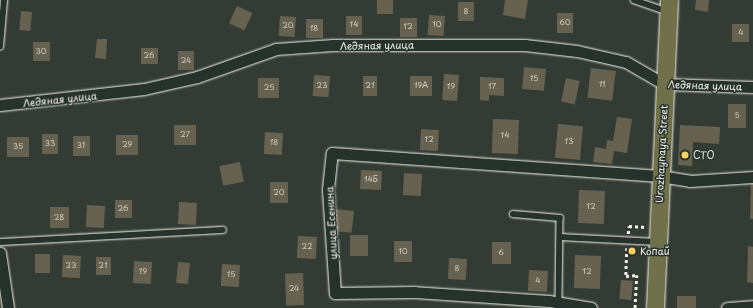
<!DOCTYPE html>
<html>
<head>
<meta charset="utf-8">
<style>
  body { margin:0 }
  #map { position:relative; width:753px; height:308px; overflow:hidden; background:#333c34; font-family:"Playpen Sans",sans-serif }
  div>[style] { position:absolute }
  .building>* { inset:0; background:#676250; transform-origin:0 0 }
  .path>* { height:2.5px; margin-top:-1.25px; transform-origin:0; background:repeating-linear-gradient(90deg,#f4f1e8 0 3px,transparent 0 6px) }
  .roads { filter:drop-shadow(0 0 1px #f4f1e8) drop-shadow(0 0 1px #f4f1e8) }
  .service>* { height:5.5px; margin:-2.75px; padding:0 2.75px; transform-origin:2.75px; border-radius:2.75px; background:#26332d }
  .minor>* { height:11px; margin:-5.5px; padding:0 5.5px; transform-origin:5.5px; border-radius:5.5px; background:#26332d }
  .primary>* { height:17px; margin:-8.5px; padding:0 8.5px; transform-origin:8.5px; border-radius:8.5px; background:#70704a }
  .dots>* { width:11px; height:11px; translate:-50% -50%; box-sizing:border-box; border:2px solid #26332d; border-radius:50% }
  span { translate:-50% -50%; white-space:nowrap; text-align:center; line-height:1.15; -webkit-text-stroke:3px #26332d; paint-order:stroke }
  .number-label { font-size:8px; color:#d1cdc2 }
  .number-label span { -webkit-text-stroke-width:0 }
  .street-label { font-size:10px; color:#f4f1e8 }
  .poi-label { font-size:10px; color:#f4f1e8 }
  .left { translate:0 -50%; text-align:left }
</style>
</head>
<body>
<div id="map">
  <div class="building">
    <i style="left:377px;top:0;width:16px;height:14px"></i>
    <i style="clip-path:polygon(505px 0,528px 0,525px 19px,503px 15px)"></i>
    <i style="clip-path:polygon(696px 0,709px 0,708px 12px,695px 10px)"></i>
    <i style="left:458px;top:2px;width:16px;height:19px"></i>
    <i style="left:237px;top:6px;width:17px;height:19px;rotate:25deg"></i>
    <i style="left:21px;top:11px;width:11px;height:19px;rotate:5deg"></i>
    <i style="left:557px;top:13px;width:16px;height:20px"></i>
    <i style="left:429px;top:15px;width:16px;height:20px;rotate:4deg"></i>
    <i style="left:280px;top:16px;width:16px;height:20px;rotate:4deg"></i>
    <i style="left:346px;top:16px;width:16px;height:19px"></i>
    <i style="left:400px;top:18px;width:17px;height:19px"></i>
    <i style="left:306px;top:19px;width:17px;height:19px"></i>
    <i style="left:732px;top:24px;width:17px;height:18px"></i>
    <i style="clip-path:polygon(97px 39px,107px 39px,106px 59px,95px 58px)"></i>
    <i style="left:33px;top:42px;width:17px;height:19px"></i>
    <i style="left:141px;top:48px;width:17px;height:16px"></i>
    <i style="left:178px;top:51px;width:16px;height:19px"></i>
    <i style="left:524px;top:67px;width:22px;height:22px;rotate:5deg"></i>
    <i style="left:591px;top:68px;width:25px;height:30px;rotate:7deg"></i>
    <i style="left:444px;top:74px;width:15px;height:26px;rotate:4deg"></i>
    <i style="left:314px;top:75px;width:16px;height:21px;rotate:4deg"></i>
    <i style="left:363px;top:76px;width:14px;height:20px"></i>
    <i style="left:410px;top:76px;width:22px;height:20px"></i>
    <i style="clip-path:polygon(480px 77px,504px 78px,504px 96px,489px 95px,489px 101px,480px 100px)"></i>
    <i style="left:258px;top:78px;width:21px;height:20px"></i>
    <i style="left:566px;top:78px;width:14px;height:24px;rotate:12deg"></i>
    <i style="left:728px;top:104px;width:18px;height:24px"></i>
    <i style="clip-path:polygon(617px 117px,632px 119px,627px 153px,614px 151px,612px 164px,593px 162px,595px 147px,606px 149px,607px 140px,613px 141px)"></i>
    <i style="left:493px;top:119px;width:26px;height:34px;rotate:2deg"></i>
    <i style="left:558px;top:124px;width:25px;height:34px;rotate:5deg"></i>
    <i style="left:174px;top:125px;width:22px;height:20px"></i>
    <i style="clip-path:polygon(680px 125px,720px 127px,719px 144px,693px 142px,692px 166px,678px 165px)"></i>
    <i style="left:421px;top:129px;width:18px;height:21px;rotate:3deg"></i>
    <i style="left:265px;top:132px;width:18px;height:22px;rotate:3deg"></i>
    <i style="left:42px;top:134px;width:16px;height:20px"></i>
    <i style="left:116px;top:135px;width:22px;height:20px"></i>
    <i style="left:73px;top:136px;width:17px;height:20px"></i>
    <i style="left:7px;top:137px;width:22px;height:20px"></i>
    <i style="left:240px;top:162px;width:20px;height:21px;rotate:79deg"></i>
    <i style="left:361px;top:170px;width:21px;height:19px;rotate:3deg"></i>
    <i style="left:404px;top:173px;width:18px;height:22px;rotate:3deg"></i>
    <i style="left:270px;top:182px;width:18px;height:21px"></i>
    <i style="clip-path:polygon(751px 183px,753px 183px,753px 219px,750px 219px)"></i>
    <i style="left:579px;top:190px;width:26px;height:33px;rotate:2deg"></i>
    <i style="left:115px;top:200px;width:17px;height:18px"></i>
    <i style="left:179px;top:202px;width:18px;height:22px;rotate:3deg"></i>
    <i style="left:87px;top:205px;width:18px;height:22px;rotate:3deg"></i>
    <i style="left:50px;top:207px;width:19px;height:21px"></i>
    <i style="left:335px;top:209px;width:19px;height:22px;rotate:6deg"></i>
    <i style="left:350px;top:235px;width:18px;height:21px"></i>
    <i style="left:298px;top:236px;width:19px;height:22px;rotate:3deg"></i>
    <i style="left:394px;top:241px;width:18px;height:21px"></i>
    <i style="left:492px;top:242px;width:19px;height:22px"></i>
    <i style="clip-path:polygon(748px 246px,753px 247px,753px 283px,747px 282px)"></i>
    <i style="left:35px;top:254px;width:15px;height:19px"></i>
    <i style="left:63px;top:255px;width:18px;height:22px;rotate:3deg"></i>
    <i style="left:575px;top:255px;width:26px;height:33px;rotate:2deg"></i>
    <i style="left:96px;top:257px;width:15px;height:18px"></i>
    <i style="left:449px;top:258px;width:18px;height:21px;rotate:3deg"></i>
    <i style="left:134px;top:261px;width:18px;height:22px;rotate:3deg"></i>
    <i style="left:178px;top:262px;width:12px;height:21px;rotate:5deg"></i>
    <i style="left:222px;top:264px;width:18px;height:22px;rotate:3deg"></i>
    <i style="left:529px;top:270px;width:19px;height:21px;rotate:3deg"></i>
    <i style="left:303px;top:273px;width:32px;height:18px;rotate:88deg"></i>
    <i style="left:621px;top:280px;width:12px;height:19px;rotate:5deg"></i>
    <i style="left:677px;top:296px;width:19px;height:12px"></i>
  </div>
  <div class="path">
    <i style="left:628px;top:234px;width:8px;rotate:-83deg"></i>
    <i style="left:629px;top:226px;width:17px;rotate:3deg"></i>
    <i style="left:627px;top:248px;width:28px;rotate:92deg"></i>
    <i style="left:626px;top:276px;width:11px;rotate:-5deg"></i>
    <i style="left:637px;top:275px;width:33px;rotate:93deg"></i>
  </div>
  <div class="roads">
    <div class="service">
      <i style="left:634px;top:0;width:34px;rotate:19deg"></i>
      <i style="left:0;top:47px;width:47px;rotate:-85.1deg"></i>
      <i style="left:513px;top:214px;width:47px;rotate:4.9deg"></i>
      <i style="left:560px;top:218px;width:84px;rotate:90.7deg"></i>
      <i style="left:560px;top:237px;width:97px;rotate:3deg"></i>
      <i style="left:0;top:242px;width:223px;rotate:-3.1deg"></i>
    </div>
    <div class="minor">
      <i style="left:0;top:105px;width:145px;rotate:-6.3deg"></i>
      <i style="left:144px;top:89px;width:54px;rotate:-12.8deg"></i>
      <i style="left:197px;top:77px;width:84px;rotate:-19.5deg"></i>
      <i style="left:276px;top:49px;width:57px;rotate:-4deg"></i>
      <i style="left:333px;top:45px;width:192px"></i>
      <i style="left:525px;top:45px;width:52px;rotate:6.6deg"></i>
      <i style="left:577px;top:51px;width:50px;rotate:12.7deg"></i>
      <i style="left:626px;top:62px;width:44px;rotate:30.1deg"></i>
      <i style="left:664px;top:84px;width:89px;rotate:1.9deg"></i>
      <i style="left:0;top:253px;width:56px;rotate:81.7deg"></i>
      <i style="left:591px;top:308px;width:43px;rotate:-170.5deg"></i>
      <i style="left:549px;top:301px;width:134px;rotate:-176.2deg"></i>
      <i style="left:415px;top:292px;width:80px;rotate:179.3deg"></i>
      <i style="left:335px;top:293px;width:104px;rotate:-93.9deg"></i>
      <i style="left:328px;top:189px;width:36px;rotate:-84deg"></i>
      <i style="left:332px;top:153px;width:329px;rotate:4deg"></i>
      <i style="left:660px;top:176px;width:30px;rotate:9deg"></i>
      <i style="left:690px;top:181px;width:63px;rotate:-3.6deg"></i>
      <i style="left:727px;top:308px;width:26px;rotate:-4deg"></i>
    </div>
    <div class="primary">
      <i style="left:655px;top:308px;width:308px;rotate:-87.4deg"></i>
    </div>
  </div>
  <div class="dots">
    <i style="left:685px;top:155px;background:#ffd166"></i>
    <i style="left:632px;top:251px;background:#ffd166"></i>
  </div>
  <div class="number-label">
    <span style="left:466px;top:12px">8</span>
    <span style="left:565px;top:23px">60</span>
    <span style="left:354px;top:25px">14</span>
    <span style="left:437px;top:25px">10</span>
    <span style="left:288px;top:26px">20</span>
    <span style="left:408px;top:27px">12</span>
    <span style="left:314px;top:29px">18</span>
    <span style="left:741px;top:33px">4</span>
    <span style="left:41px;top:52px">30</span>
    <span style="left:149px;top:56px">26</span>
    <span style="left:186px;top:61px">24</span>
    <span style="left:534px;top:79px">15</span>
    <span style="left:602px;top:85px">11</span>
    <span style="left:322px;top:86px">23</span>
    <span style="left:370px;top:86px">21</span>
    <span style="left:421px;top:86px">19А</span>
    <span style="left:451px;top:87px">19</span>
    <span style="left:492px;top:87px">17</span>
    <span style="left:269px;top:88px">25</span>
    <span style="left:737px;top:116px">5</span>
    <span style="left:185px;top:135px">27</span>
    <span style="left:505px;top:136px">14</span>
    <span style="left:429px;top:140px">12</span>
    <span style="left:569px;top:142px">13</span>
    <span style="left:274px;top:143px">18</span>
    <span style="left:50px;top:144px">33</span>
    <span style="left:127px;top:145px">29</span>
    <span style="left:81px;top:146px">31</span>
    <span style="left:18px;top:147px">35</span>
    <span style="left:371px;top:180px">14Б</span>
    <span style="left:279px;top:193px">20</span>
    <span style="left:591px;top:207px">12</span>
    <span style="left:123px;top:209px">26</span>
    <span style="left:59px;top:218px">28</span>
    <span style="left:307px;top:247px">22</span>
    <span style="left:403px;top:252px">10</span>
    <span style="left:501px;top:253px">6</span>
    <span style="left:71px;top:266px">23</span>
    <span style="left:103px;top:266px">21</span>
    <span style="left:457px;top:269px">8</span>
    <span style="left:143px;top:272px">19</span>
    <span style="left:587px;top:272px">12</span>
    <span style="left:231px;top:275px">15</span>
    <span style="left:538px;top:281px">4</span>
    <span style="left:294px;top:289px">24</span>
  </div>
  <div class="street-label">
    <span style="left:377px;top:45px;rotate:-1deg">Ледяная улица</span>
    <span style="left:705px;top:85px;rotate:2deg">Ледяная улица</span>
    <span style="left:60px;top:99px;rotate:-6deg">Ледяная улица</span>
    <span style="left:661px;top:154px;rotate:-87deg">Urozhaynaya Street</span>
    <span style="left:331px;top:223px;rotate:-93deg">улица Есенина</span>
  </div>
  <div class="poi-label">
    <span class="left" style="left:693px;top:155px">СТО</span>
    <span class="left" style="left:640px;top:251px">Копай</span>
  </div>
</div>
</body>
</html>
